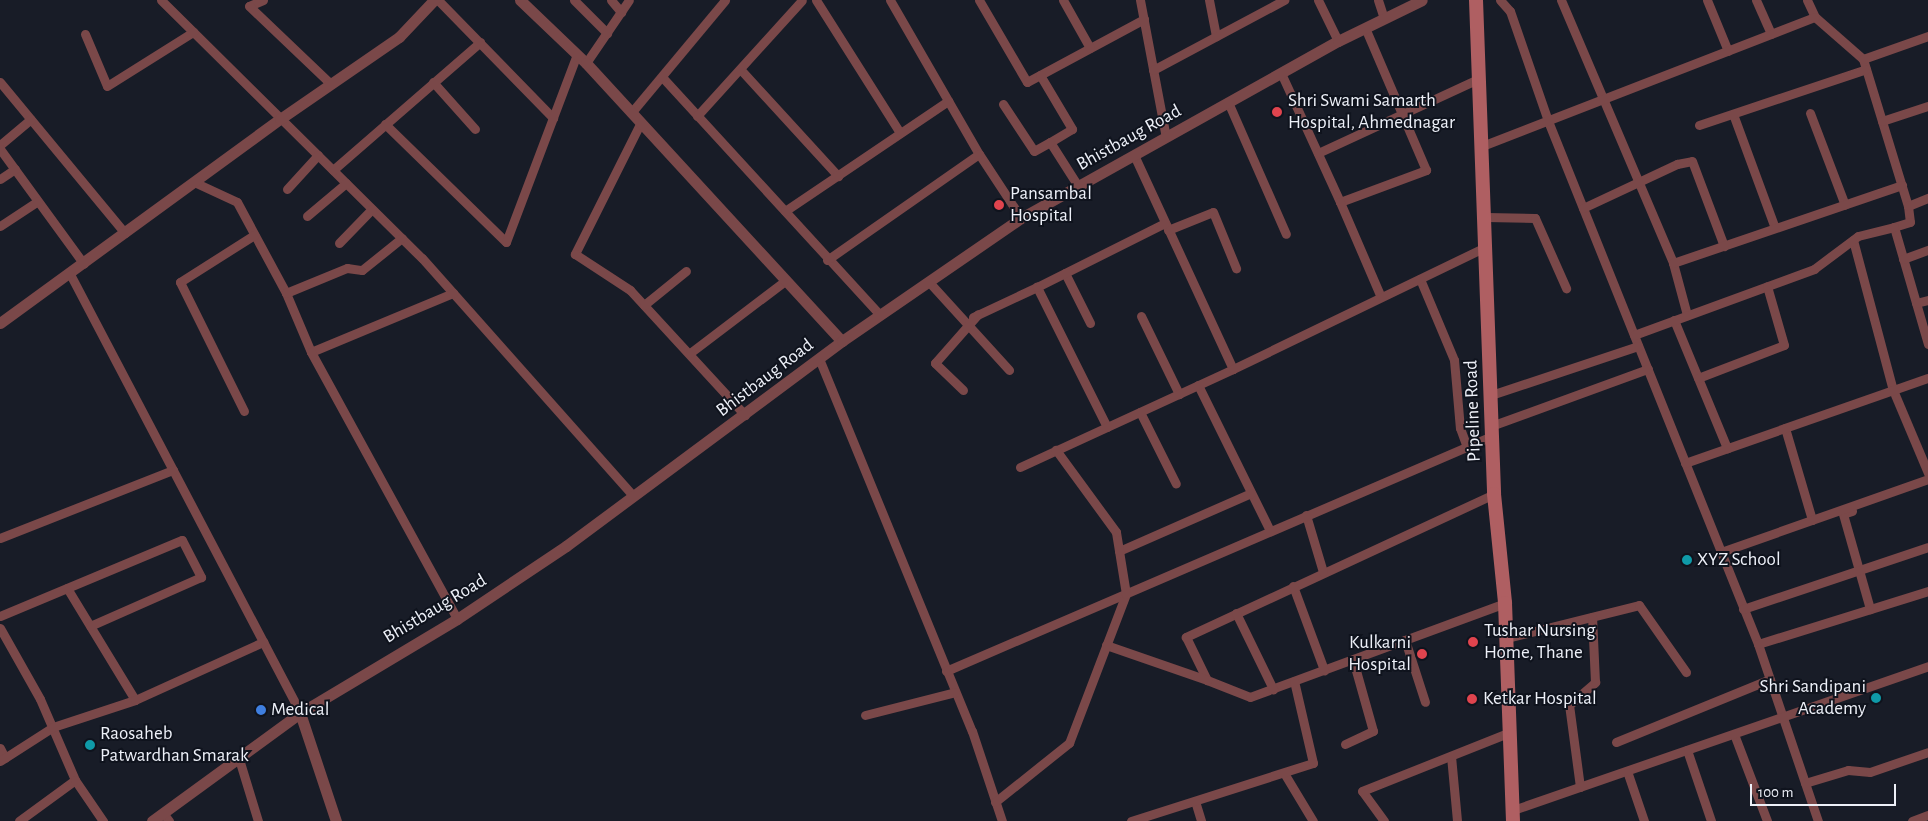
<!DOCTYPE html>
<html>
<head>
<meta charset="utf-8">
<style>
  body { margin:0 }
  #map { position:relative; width:1928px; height:821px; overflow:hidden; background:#181c27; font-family:"Alegreya Sans",sans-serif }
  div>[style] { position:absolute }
  .minor>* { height:9px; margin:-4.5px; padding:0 4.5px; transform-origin:4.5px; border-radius:4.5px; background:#7a4849 }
  .tertiary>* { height:11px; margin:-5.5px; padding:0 5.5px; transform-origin:5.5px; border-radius:5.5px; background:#7a4849 }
  .secondary>* { height:14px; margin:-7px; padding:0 7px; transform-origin:7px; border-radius:7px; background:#af5f62 }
  .dots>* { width:14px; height:14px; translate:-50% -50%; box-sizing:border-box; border:2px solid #0f131d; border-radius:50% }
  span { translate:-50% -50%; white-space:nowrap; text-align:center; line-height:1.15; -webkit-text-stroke:4px #0f131d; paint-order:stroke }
  .poi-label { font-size:19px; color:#edf0f8 }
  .left { translate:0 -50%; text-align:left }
  .right { translate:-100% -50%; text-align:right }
  .street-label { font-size:19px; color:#edf0f8 }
  .scale { position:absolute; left:1750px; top:784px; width:146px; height:22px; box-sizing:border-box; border:2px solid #edf0f8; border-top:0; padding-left:6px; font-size:15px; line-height:18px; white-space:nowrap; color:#edf0f8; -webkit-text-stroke:4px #0f131d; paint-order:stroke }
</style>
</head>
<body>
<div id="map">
  <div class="minor">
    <i style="left:161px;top:0;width:367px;rotate:44.7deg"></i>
    <i style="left:422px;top:258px;width:318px;rotate:48.4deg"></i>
    <i style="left:263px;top:0;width:15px;rotate:157deg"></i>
    <i style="left:249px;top:6px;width:113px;rotate:43.6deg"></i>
    <i style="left:438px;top:0;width:165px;rotate:45.7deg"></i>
    <i style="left:574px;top:0;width:47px;rotate:45deg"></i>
    <i style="left:611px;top:0;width:16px;rotate:50deg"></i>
    <i style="left:816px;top:0;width:157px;rotate:57.7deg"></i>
    <i style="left:890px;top:0;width:178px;rotate:60deg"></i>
    <i style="left:979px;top:154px;width:77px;rotate:56.7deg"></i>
    <i style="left:979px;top:0;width:95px;rotate:59.7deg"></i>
    <i style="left:1027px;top:82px;width:133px;rotate:-28.3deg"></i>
    <i style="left:1063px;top:0;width:55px;rotate:60.6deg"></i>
    <i style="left:1140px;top:0;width:139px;rotate:79.3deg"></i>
    <i style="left:1209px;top:0;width:37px;rotate:79deg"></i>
    <i style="left:1318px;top:0;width:46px;rotate:64deg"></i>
    <i style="left:1378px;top:0;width:19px;rotate:72deg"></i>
    <i style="left:1500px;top:0;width:15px;rotate:48deg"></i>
    <i style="left:1510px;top:11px;width:116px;rotate:70.9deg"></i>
    <i style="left:1548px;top:121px;width:564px;rotate:68.12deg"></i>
    <i style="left:1758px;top:644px;width:187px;rotate:71.3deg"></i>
    <i style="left:1561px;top:0;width:286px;rotate:66.9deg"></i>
    <i style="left:1673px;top:263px;width:54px;rotate:74.9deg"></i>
    <i style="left:1707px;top:0;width:55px;rotate:67.6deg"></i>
    <i style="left:1756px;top:0;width:37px;rotate:66deg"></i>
    <i style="left:1807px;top:0;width:19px;rotate:65deg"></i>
    <i style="left:1815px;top:17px;width:64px;rotate:41.2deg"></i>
    <i style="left:1863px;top:59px;width:154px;rotate:73deg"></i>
    <i style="left:1908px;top:206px;width:16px;rotate:83deg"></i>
    <i style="left:1910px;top:222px;width:17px;rotate:163deg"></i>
    <i style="left:1894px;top:227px;width:122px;rotate:73.8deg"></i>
    <i style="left:85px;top:34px;width:56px;rotate:67.1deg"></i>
    <i style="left:107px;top:86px;width:102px;rotate:-32.1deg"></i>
    <i style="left:1863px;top:59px;width:69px;rotate:-19.5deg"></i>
    <i style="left:586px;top:63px;width:76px;rotate:-55.7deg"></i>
    <i style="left:741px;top:70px;width:144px;rotate:47.5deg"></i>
    <i style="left:1153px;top:70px;width:149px;rotate:-28.1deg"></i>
    <i style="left:1281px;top:73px;width:142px;rotate:65.4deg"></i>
    <i style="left:1340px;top:202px;width:92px;rotate:-20.4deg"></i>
    <i style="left:1426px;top:170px;width:155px;rotate:-113.2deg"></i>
    <i style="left:1040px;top:75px;width:63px;rotate:59.3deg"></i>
    <i style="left:1072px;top:129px;width:26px;rotate:149deg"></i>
    <i style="left:1050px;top:142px;width:52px;rotate:57.5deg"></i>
    <i style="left:663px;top:78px;width:321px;rotate:47.5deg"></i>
    <i style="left:0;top:82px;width:196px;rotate:50.4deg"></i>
    <i style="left:433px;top:82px;width:63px;rotate:48.2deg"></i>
    <i style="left:1228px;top:102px;width:144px;rotate:66.3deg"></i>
    <i style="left:1003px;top:104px;width:56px;rotate:56.6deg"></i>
    <i style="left:1034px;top:151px;width:18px;rotate:-29deg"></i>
    <i style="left:631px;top:113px;width:147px;rotate:-50.2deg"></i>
    <i style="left:1810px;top:113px;width:98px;rotate:69.2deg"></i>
    <i style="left:1733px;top:114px;width:121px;rotate:69.8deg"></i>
    <i style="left:697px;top:116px;width:156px;rotate:-47.8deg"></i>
    <i style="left:1882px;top:121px;width:48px;rotate:-18.1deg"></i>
    <i style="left:641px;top:122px;width:148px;rotate:116.6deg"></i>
    <i style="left:575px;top:254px;width:66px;rotate:33.2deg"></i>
    <i style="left:630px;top:290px;width:170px;rotate:47.4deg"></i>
    <i style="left:385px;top:124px;width:169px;rotate:44.3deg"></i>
    <i style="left:506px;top:242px;width:201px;rotate:-69.3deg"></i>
    <i style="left:1699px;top:125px;width:176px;rotate:-18.5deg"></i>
    <i style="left:0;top:145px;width:40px;rotate:-40deg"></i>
    <i style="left:1482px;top:146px;width:357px;rotate:-21.2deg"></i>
    <i style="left:0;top:149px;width:142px;rotate:53.9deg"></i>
    <i style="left:1318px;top:153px;width:176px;rotate:-24.8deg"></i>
    <i style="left:1134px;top:155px;width:236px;rotate:65.2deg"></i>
    <i style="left:333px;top:170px;width:195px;rotate:-41deg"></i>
    <i style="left:0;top:179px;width:18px;rotate:-34deg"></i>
    <i style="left:194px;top:182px;width:47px;rotate:24.9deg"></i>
    <i style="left:237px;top:202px;width:103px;rotate:61.7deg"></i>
    <i style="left:286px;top:293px;width:64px;rotate:67deg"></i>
    <i style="left:311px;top:352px;width:154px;rotate:-22.6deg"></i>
    <i style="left:287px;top:189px;width:46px;rotate:-47.6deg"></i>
    <i style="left:1340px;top:202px;width:103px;rotate:66.7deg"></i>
    <i style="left:1908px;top:206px;width:22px;rotate:-22deg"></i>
    <i style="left:1583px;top:208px;width:104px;rotate:-25.1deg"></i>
    <i style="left:1677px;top:164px;width:15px;rotate:-11deg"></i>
    <i style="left:1692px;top:161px;width:91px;rotate:69.4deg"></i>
    <i style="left:785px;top:211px;width:197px;rotate:-34deg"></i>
    <i style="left:307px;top:216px;width:51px;rotate:-40.2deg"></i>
    <i style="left:1486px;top:217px;width:49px;rotate:1.2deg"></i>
    <i style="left:1535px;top:218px;width:77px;rotate:66.1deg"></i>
    <i style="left:0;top:226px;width:45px;rotate:-33.3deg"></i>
    <i style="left:1168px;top:230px;width:48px;rotate:-21.8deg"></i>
    <i style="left:1213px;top:212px;width:61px;rotate:67.7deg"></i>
    <i style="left:1853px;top:240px;width:155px;rotate:75.1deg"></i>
    <i style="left:1893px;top:390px;width:90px;rotate:67.1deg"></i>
    <i style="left:339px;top:243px;width:47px;rotate:-45.9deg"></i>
    <i style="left:1903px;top:259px;width:27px;rotate:-20deg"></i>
    <i style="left:827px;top:260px;width:185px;rotate:-34.9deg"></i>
    <i style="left:1673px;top:263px;width:242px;rotate:-18.8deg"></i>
    <i style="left:1065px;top:273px;width:56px;rotate:63.4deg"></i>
    <i style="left:70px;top:274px;width:496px;rotate:62.3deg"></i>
    <i style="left:1420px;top:279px;width:88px;rotate:67.2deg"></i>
    <i style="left:1454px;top:360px;width:68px;rotate:85deg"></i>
    <i style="left:1460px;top:428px;width:20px;rotate:70deg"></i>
    <i style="left:929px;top:282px;width:119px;rotate:47.7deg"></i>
    <i style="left:286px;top:293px;width:66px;rotate:-22.3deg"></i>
    <i style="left:347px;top:268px;width:15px;rotate:8deg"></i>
    <i style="left:362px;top:270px;width:51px;rotate:-38.7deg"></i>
    <i style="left:1916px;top:303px;width:12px;rotate:-14deg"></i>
    <i style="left:644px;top:305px;width:54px;rotate:-39deg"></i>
    <i style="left:1141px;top:316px;width:87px;rotate:64deg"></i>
    <i style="left:973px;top:317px;width:71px;rotate:-25.1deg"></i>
    <i style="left:1674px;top:320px;width:139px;rotate:67.5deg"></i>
    <i style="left:1634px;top:335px;width:192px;rotate:-20.1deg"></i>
    <i style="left:1814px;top:269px;width:55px;rotate:-36.9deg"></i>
    <i style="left:1858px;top:236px;width:37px;rotate:-14deg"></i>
    <i style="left:311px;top:352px;width:304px;rotate:61.3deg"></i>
    <i style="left:690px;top:353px;width:119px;rotate:-37.2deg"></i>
    <i style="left:820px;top:361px;width:400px;rotate:67.7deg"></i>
    <i style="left:972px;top:731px;width:95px;rotate:71.6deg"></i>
    <i style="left:1698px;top:378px;width:92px;rotate:-21deg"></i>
    <i style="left:1784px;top:345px;width:61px;rotate:-106.1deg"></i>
    <i style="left:1198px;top:385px;width:163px;rotate:63.7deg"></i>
    <i style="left:963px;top:390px;width:39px;rotate:-136deg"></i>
    <i style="left:935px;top:363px;width:65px;rotate:-48.7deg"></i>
    <i style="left:1491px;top:395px;width:155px;rotate:-18.4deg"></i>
    <i style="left:244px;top:411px;width:144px;rotate:-116.4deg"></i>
    <i style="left:180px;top:282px;width:88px;rotate:-32.4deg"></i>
    <i style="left:1140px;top:412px;width:80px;rotate:63.4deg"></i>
    <i style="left:1491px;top:426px;width:167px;rotate:-20deg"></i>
    <i style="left:1107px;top:427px;width:157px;rotate:-116.6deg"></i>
    <i style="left:1037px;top:287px;width:143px;rotate:-26.6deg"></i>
    <i style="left:1785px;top:428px;width:96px;rotate:73.6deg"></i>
    <i style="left:1685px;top:463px;width:257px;rotate:-19.3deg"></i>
    <i style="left:1020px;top:467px;width:234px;rotate:-24.7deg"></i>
    <i style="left:1233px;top:369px;width:282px;rotate:-25.8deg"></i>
    <i style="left:1494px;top:494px;width:340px;rotate:155.1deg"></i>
    <i style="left:1186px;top:637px;width:48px;rotate:64deg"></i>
    <i style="left:1207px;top:680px;width:46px;rotate:21.6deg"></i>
    <i style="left:1250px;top:697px;width:272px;rotate:-20.2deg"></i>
    <i style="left:1852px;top:511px;width:9px;rotate:162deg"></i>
    <i style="left:1843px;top:514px;width:99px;rotate:74.1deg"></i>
    <i style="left:1306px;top:515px;width:59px;rotate:73.4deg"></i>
    <i style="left:0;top:538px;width:186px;rotate:-21.5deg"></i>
    <i style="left:1119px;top:551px;width:144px;rotate:-23.7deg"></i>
    <i style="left:1721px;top:552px;width:219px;rotate:-19.4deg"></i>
    <i style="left:1293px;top:586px;width:90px;rotate:69.7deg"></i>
    <i style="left:67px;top:588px;width:131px;rotate:58.7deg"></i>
    <i style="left:1743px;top:609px;width:195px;rotate:-18.5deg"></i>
    <i style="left:1236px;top:613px;width:85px;rotate:64deg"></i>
    <i style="left:0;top:616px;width:197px;rotate:-22.7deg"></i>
    <i style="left:182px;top:540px;width:42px;rotate:62.8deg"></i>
    <i style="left:201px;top:577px;width:121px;rotate:156.2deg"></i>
    <i style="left:0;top:628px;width:81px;rotate:60.6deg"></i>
    <i style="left:40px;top:699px;width:88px;rotate:66.6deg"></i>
    <i style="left:1507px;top:638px;width:136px;rotate:-14deg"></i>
    <i style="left:1639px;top:605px;width:82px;rotate:55deg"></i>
    <i style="left:1405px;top:640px;width:65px;rotate:72.1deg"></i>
    <i style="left:1758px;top:644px;width:178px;rotate:-17.3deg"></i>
    <i style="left:1106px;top:645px;width:107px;rotate:19.1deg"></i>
    <i style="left:946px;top:671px;width:594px;rotate:-23.29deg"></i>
    <i style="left:865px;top:715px;width:93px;rotate:-14.3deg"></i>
    <i style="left:1734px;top:734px;width:93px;rotate:69.2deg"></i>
    <i style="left:1616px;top:742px;width:166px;rotate:-22.2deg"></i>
    <i style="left:1345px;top:744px;width:31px;rotate:-25deg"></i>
    <i style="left:1373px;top:731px;width:74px;rotate:-105.7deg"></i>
    <i style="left:0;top:748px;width:11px;rotate:63deg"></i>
    <i style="left:1687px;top:750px;width:75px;rotate:71.3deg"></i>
    <i style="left:1451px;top:756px;width:65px;rotate:84.7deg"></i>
    <i style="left:239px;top:759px;width:65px;rotate:73deg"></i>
    <i style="left:0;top:761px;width:63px;rotate:-32.7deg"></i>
    <i style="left:53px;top:727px;width:86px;rotate:-18.2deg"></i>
    <i style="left:135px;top:700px;width:141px;rotate:-24.4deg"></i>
    <i style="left:1627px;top:771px;width:53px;rotate:71.2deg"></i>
    <i style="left:1284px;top:773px;width:56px;rotate:58.9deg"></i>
    <i style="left:1805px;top:783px;width:45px;rotate:-16.8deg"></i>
    <i style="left:1848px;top:770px;width:22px;rotate:5deg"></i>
    <i style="left:1870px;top:772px;width:61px;rotate:-19deg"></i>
    <i style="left:1580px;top:787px;width:83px;rotate:-97.6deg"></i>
    <i style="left:1569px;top:705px;width:35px;rotate:-41deg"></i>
    <i style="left:1595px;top:682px;width:65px;rotate:-92.6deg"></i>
    <i style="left:1195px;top:801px;width:21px;rotate:73deg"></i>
    <i style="left:995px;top:802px;width:95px;rotate:-38.6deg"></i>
    <i style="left:1069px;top:743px;width:160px;rotate:-69.1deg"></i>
    <i style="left:1126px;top:594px;width:63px;rotate:-99.2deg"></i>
    <i style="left:1116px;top:532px;width:102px;rotate:-126.2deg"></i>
    <i style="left:1513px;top:810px;width:439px;rotate:-19.1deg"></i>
    <i style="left:163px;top:813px;width:10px;rotate:53deg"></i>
    <i style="left:19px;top:821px;width:69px;rotate:-36.2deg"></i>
    <i style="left:75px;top:780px;width:50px;rotate:55.7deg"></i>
    <i style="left:1131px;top:821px;width:191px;rotate:-17.7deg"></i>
    <i style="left:1313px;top:763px;width:84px;rotate:-103deg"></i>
    <i style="left:1384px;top:821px;width:37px;rotate:-126deg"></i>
    <i style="left:1362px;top:791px;width:159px;rotate:-21.7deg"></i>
    <i style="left:1912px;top:821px;width:17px;rotate:-21deg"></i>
  </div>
  <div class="tertiary">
    <i style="left:520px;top:0;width:91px;rotate:43.7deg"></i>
    <i style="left:586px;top:63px;width:378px;rotate:47.4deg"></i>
    <i style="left:0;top:323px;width:346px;rotate:-36.1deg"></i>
    <i style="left:280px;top:119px;width:145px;rotate:-34.6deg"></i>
    <i style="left:399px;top:37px;width:51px;rotate:-46.6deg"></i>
    <i style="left:300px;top:713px;width:114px;rotate:71.6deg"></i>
    <i style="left:152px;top:821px;width:183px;rotate:-36.1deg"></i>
    <i style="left:300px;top:713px;width:183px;rotate:-30.9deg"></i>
    <i style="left:457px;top:619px;width:131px;rotate:-33.8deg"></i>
    <i style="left:566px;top:546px;width:344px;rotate:-36.6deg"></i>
    <i style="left:842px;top:341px;width:217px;rotate:-34.5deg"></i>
    <i style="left:1021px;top:218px;width:363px;rotate:-29.2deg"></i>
    <i style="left:1338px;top:41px;width:93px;rotate:-26deg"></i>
  </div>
  <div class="secondary">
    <i style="left:1476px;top:0;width:494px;rotate:87.9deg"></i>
    <i style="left:1494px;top:494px;width:110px;rotate:84.2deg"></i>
    <i style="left:1505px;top:603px;width:218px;rotate:87.9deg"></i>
  </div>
  <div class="dots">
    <i style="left:1277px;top:112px;background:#e0444e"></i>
    <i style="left:999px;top:205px;background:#e0444e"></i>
    <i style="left:1687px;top:560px;background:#0f9aa8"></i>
    <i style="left:1473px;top:642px;background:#e0444e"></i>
    <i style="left:1422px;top:654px;background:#e0444e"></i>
    <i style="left:1876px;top:698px;background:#0f9aa8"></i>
    <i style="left:1472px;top:699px;background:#e0444e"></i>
    <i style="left:261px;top:710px;background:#3f7fe0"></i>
    <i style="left:90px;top:745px;background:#0f9aa8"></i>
  </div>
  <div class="poi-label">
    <span class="left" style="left:1288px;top:112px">Shri Swami Samarth<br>Hospital, Ahmednagar</span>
    <span class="left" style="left:1010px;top:205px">Pansambal<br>Hospital</span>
    <span class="left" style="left:1697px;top:560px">XYZ School</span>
    <span class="left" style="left:1484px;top:642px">Tushar Nursing<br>Home, Thane</span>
    <span class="right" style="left:1411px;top:654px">Kulkarni<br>Hospital</span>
    <span class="right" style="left:1866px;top:698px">Shri Sandipani<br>Academy</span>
    <span class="left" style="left:1483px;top:699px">Ketkar Hospital</span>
    <span class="left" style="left:271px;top:710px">Medical</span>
    <span class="left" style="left:100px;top:745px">Raosaheb<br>Patwardhan Smarak</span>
  </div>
  <div class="street-label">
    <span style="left:1129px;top:138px;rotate:-29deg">Bhistbaug Road</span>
    <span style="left:765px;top:378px;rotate:-37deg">Bhistbaug Road</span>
    <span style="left:1473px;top:411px;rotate:-92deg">Pipeline Road</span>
    <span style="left:435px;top:609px;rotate:-31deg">Bhistbaug Road</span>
  </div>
  <div class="scale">100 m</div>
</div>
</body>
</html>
